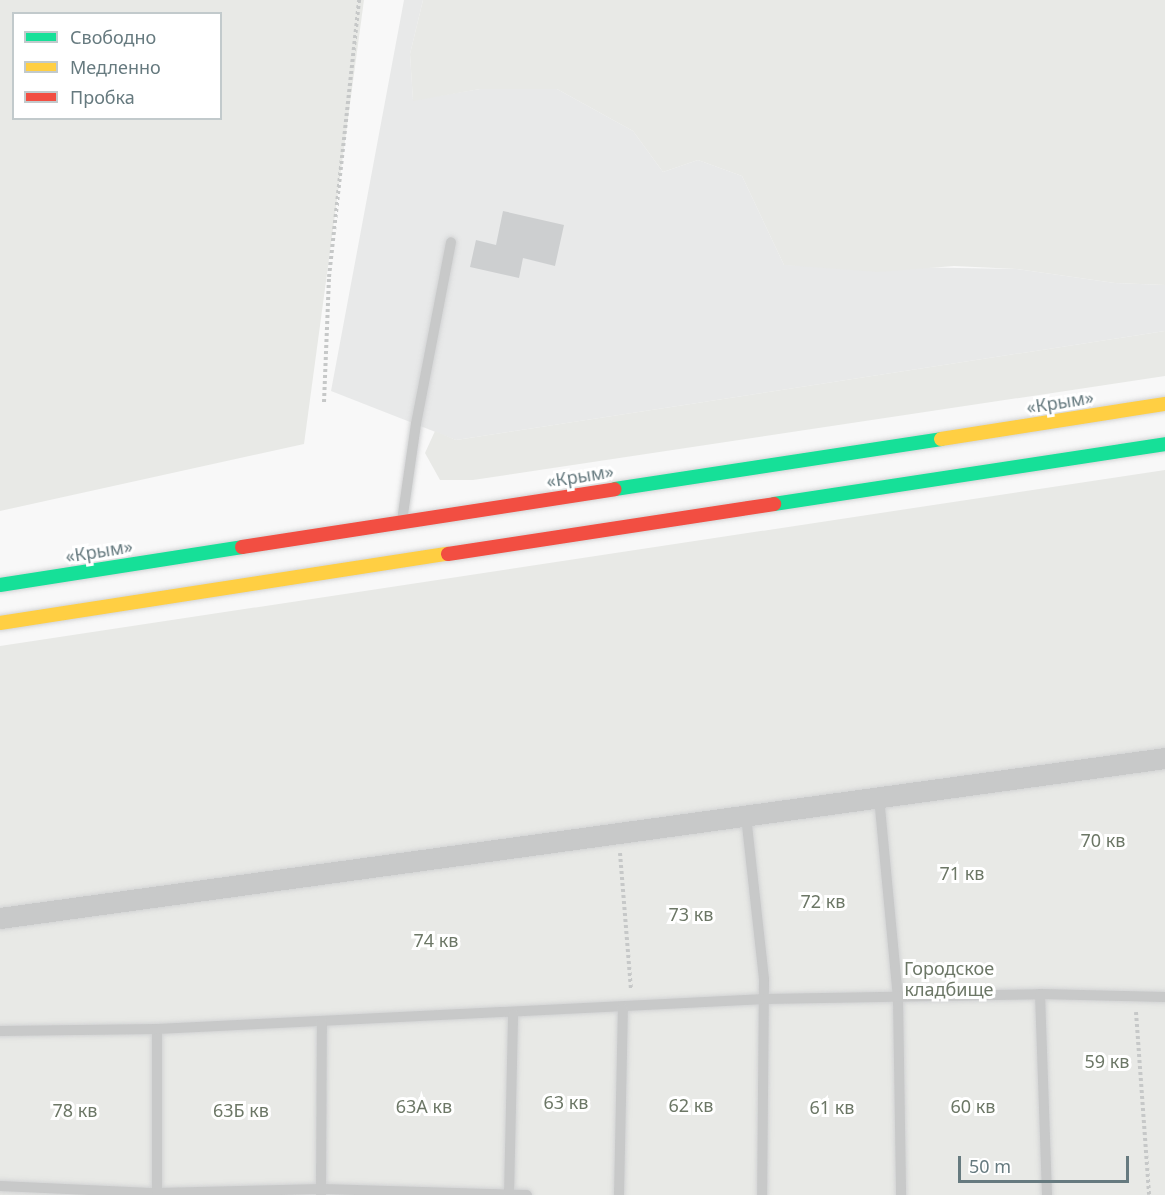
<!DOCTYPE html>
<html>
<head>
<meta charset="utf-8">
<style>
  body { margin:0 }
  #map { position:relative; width:1165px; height:1195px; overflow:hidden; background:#f8f8f8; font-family:"Noto Sans",sans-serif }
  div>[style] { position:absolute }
  .built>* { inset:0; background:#e8e9e9 }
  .green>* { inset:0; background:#e8e9e6 }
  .building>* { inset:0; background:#cdcfd0 }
  .path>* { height:4px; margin-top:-2px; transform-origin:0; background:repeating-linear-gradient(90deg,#c6c8c8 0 3px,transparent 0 6px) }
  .roads { filter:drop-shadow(0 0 2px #d2d3d4) drop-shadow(0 0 2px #d2d3d4) }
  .lane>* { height:10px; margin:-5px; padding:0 5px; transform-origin:5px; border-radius:5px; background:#c8c9c9 }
  .street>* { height:21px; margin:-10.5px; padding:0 10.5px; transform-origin:10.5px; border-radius:10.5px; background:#c8c9c9 }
  .fast>* { height:14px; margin:-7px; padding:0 7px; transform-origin:7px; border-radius:7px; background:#16e098 }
  .slow>* { height:14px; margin:-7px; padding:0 7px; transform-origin:7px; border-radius:7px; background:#ffcf43 }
  .jam>* { height:14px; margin:-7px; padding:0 7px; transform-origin:7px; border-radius:7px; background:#f24e42 }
  span { translate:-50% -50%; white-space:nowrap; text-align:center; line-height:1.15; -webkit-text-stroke:6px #fff; paint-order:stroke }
  .street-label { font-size:18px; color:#667a7f }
  .park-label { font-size:18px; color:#6c7766 }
  .legend { position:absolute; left:12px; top:12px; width:210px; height:108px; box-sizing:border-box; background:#fff; border:2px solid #c2cacc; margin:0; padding:8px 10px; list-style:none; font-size:18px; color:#667a7f }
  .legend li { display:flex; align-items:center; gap:12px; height:30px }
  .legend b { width:30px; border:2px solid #c2cacc }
  .scale { position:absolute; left:958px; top:1156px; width:171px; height:27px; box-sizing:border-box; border:3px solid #667a7f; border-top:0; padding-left:8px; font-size:18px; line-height:21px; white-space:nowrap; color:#667a7f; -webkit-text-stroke:4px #fff; paint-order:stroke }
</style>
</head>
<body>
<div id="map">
  <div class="built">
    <i style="clip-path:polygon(404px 0,423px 0,410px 54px,413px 100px,480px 89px,557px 89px,633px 131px,663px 172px,698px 160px,742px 176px,784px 265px,1017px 269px,1115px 283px,1165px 285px,1165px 331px,456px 440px,331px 391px)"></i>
  </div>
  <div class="green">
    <i style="clip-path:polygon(evenodd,0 0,364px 0,304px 444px,0 511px,0 0,14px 14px,220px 14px,220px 118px,14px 118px,14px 14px)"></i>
    <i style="clip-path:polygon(423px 0,1165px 0,1165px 285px,1115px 283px,1017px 269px,954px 266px,879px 272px,784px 265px,742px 176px,698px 160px,663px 172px,633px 131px,557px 89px,480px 89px,413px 101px,410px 54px)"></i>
    <i style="clip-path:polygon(1165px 331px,1165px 376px,473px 480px,440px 480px,425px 453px,435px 431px,456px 440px)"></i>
    <i style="clip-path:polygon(1165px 470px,1165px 1195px,0 1195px,0 646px)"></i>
  </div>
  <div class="building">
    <i style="clip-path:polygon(503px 211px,564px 225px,555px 266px,523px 258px,519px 278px,470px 267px,476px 240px,496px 245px)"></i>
  </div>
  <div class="path">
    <i style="left:324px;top:402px;width:125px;rotate:-87.7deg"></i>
    <i style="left:329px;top:277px;width:279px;rotate:-83.8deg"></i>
    <i style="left:620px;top:853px;width:137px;rotate:85.4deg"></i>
    <i style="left:1136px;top:1012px;width:183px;rotate:85.9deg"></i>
  </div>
  <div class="roads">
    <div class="lane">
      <i style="left:402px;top:521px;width:98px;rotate:-81.8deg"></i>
      <i style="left:416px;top:424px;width:185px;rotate:-79.1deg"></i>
      <i style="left:879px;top:797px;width:202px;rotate:84.6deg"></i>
      <i style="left:898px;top:998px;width:197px;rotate:89.1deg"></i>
      <i style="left:746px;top:816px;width:164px;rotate:83.7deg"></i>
      <i style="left:764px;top:979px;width:216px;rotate:90.5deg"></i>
      <i style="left:1040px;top:994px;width:201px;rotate:88deg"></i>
      <i style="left:157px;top:1029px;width:166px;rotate:90deg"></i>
      <i style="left:0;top:1031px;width:157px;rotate:-0.7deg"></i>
      <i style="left:157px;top:1029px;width:609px;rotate:-2.82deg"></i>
      <i style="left:765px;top:999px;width:275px;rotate:-1deg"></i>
      <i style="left:1040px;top:994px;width:125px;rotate:1.4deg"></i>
      <i style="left:0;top:1186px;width:157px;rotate:2.6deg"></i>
      <i style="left:157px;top:1193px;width:165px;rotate:-1.4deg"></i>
      <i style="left:322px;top:1189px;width:205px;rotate:1.7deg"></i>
      <i style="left:321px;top:1195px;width:174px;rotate:-89.7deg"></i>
      <i style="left:509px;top:1195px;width:181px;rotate:-88.7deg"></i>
      <i style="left:619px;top:1195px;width:186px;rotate:-88.8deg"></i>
    </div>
    <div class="street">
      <i style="left:0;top:918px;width:1176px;rotate:-7.82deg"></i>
    </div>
    <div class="fast">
      <i style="left:615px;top:489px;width:330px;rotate:-8.7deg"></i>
      <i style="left:774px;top:504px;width:396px;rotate:-8.7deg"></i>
      <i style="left:0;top:585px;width:245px;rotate:-8.9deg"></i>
    </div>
    <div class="slow">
      <i style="left:941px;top:439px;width:227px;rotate:-8.9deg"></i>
      <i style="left:0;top:623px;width:453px;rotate:-8.8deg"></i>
    </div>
    <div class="jam">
      <i style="left:242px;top:547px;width:377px;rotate:-8.8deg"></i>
      <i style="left:448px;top:554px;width:330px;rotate:-8.7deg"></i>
    </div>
  </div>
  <div class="street-label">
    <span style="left:1060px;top:402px;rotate:-9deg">«Крым»</span>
    <span style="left:580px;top:476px;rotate:-9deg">«Крым»</span>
    <span style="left:99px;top:551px;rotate:-9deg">«Крым»</span>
  </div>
  <div class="park-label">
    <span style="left:1103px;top:840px">70 кв</span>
    <span style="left:962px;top:873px">71 кв</span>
    <span style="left:823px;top:901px">72 кв</span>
    <span style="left:691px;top:914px">73 кв</span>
    <span style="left:436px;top:940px">74 кв</span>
    <span style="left:949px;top:979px">Городское<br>кладбище</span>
    <span style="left:1107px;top:1061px">59 кв</span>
    <span style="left:566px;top:1102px">63 кв</span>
    <span style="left:691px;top:1105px">62 кв</span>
    <span style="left:424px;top:1106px">63А кв</span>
    <span style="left:973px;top:1106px">60 кв</span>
    <span style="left:832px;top:1107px">61 кв</span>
    <span style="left:75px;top:1110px">78 кв</span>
    <span style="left:241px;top:1110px">63Б кв</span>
  </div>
  <ul class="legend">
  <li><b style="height:8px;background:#16e098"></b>Свободно</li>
  <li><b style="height:8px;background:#ffcf43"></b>Медленно</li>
  <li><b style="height:8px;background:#f24e42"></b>Пробка</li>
  </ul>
  <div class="scale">50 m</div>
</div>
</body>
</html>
